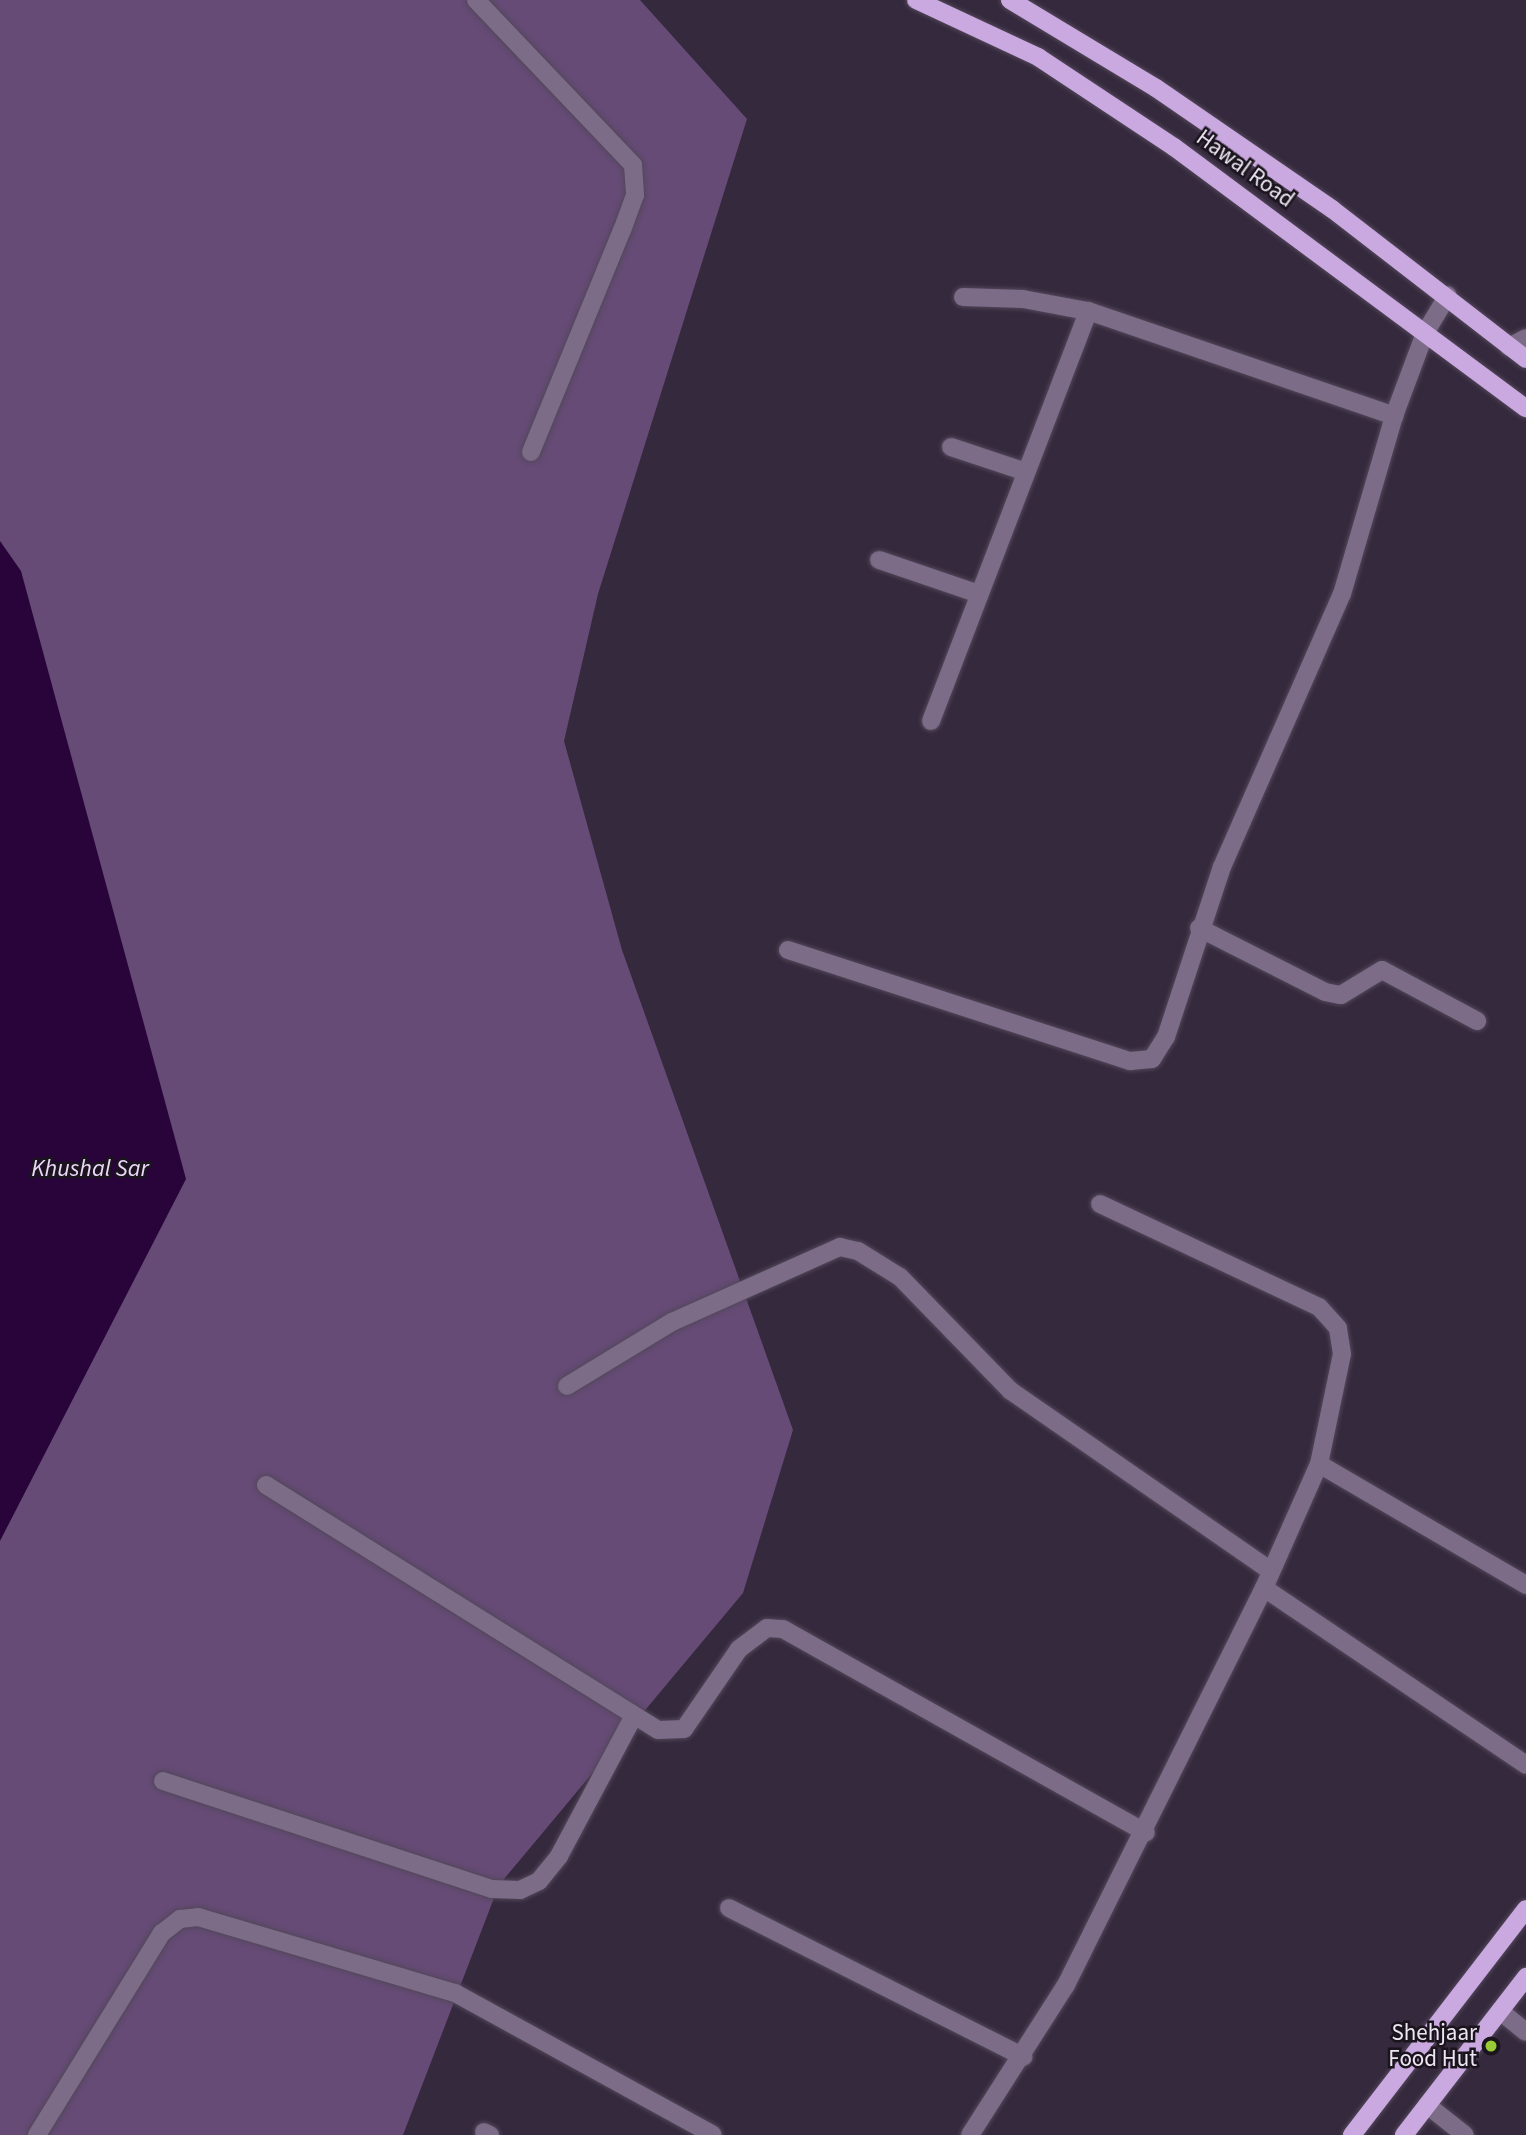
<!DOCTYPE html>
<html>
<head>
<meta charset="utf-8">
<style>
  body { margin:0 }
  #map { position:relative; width:1526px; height:2135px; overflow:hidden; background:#35293d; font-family:"Source Sans 3",sans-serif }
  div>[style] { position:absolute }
  .green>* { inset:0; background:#654b75 }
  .water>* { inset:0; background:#29043b }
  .roads { filter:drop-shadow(0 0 2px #52475a) drop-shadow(0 0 2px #52475a) }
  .minor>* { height:18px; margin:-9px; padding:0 9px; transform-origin:9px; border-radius:9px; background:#7c6c87 }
  .major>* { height:18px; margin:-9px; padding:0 9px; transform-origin:9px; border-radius:9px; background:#caa9e0 }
  .dots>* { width:19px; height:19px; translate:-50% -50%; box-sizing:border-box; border:4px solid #1a141d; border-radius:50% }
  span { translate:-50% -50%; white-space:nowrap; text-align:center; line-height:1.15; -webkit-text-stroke:5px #1a141d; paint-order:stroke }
  .street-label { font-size:23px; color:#ede5f2 }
  .poi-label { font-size:23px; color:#ede5f2 }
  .right { translate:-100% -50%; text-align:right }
  .water-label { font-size:24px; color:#ecd7fa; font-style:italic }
</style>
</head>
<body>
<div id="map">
  <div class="green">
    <i style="clip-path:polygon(0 0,640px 0,747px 119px,598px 594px,564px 741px,622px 950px,793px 1430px,743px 1593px,499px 1885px,403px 2135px,0 2135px)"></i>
  </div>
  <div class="water">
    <i style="clip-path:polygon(0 541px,21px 571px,186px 1179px,0 1541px)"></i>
  </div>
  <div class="roads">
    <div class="minor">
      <i style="left:476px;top:0;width:228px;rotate:46.4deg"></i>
      <i style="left:633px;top:165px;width:30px;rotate:86deg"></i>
      <i style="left:635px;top:195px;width:37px;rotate:110deg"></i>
      <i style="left:622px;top:230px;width:240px;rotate:112.3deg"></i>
      <i style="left:963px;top:297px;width:60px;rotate:1.9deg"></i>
      <i style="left:1023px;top:299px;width:66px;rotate:10.5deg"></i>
      <i style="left:1088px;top:311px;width:324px;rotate:18.9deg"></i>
      <i style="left:1509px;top:347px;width:19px;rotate:-28deg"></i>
      <i style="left:951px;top:447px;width:79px;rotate:18.4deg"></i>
      <i style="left:879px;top:560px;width:106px;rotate:18.8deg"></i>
      <i style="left:931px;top:721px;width:439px;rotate:-69deg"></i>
      <i style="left:1199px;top:928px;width:141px;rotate:26.9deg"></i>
      <i style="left:1325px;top:992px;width:16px;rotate:11deg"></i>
      <i style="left:1341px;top:995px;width:48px;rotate:-31.4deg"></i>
      <i style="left:1382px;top:970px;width:108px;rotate:28.2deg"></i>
      <i style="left:788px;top:950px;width:360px;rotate:18deg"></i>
      <i style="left:1130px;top:1061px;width:22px;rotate:-5deg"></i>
      <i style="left:1152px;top:1059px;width:26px;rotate:-58deg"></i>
      <i style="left:1166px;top:1037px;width:179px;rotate:-71.8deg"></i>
      <i style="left:1222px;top:867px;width:298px;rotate:-66.3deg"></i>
      <i style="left:1342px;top:594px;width:185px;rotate:-73.7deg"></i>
      <i style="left:1394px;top:416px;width:89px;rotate:-69.5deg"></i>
      <i style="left:1425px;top:333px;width:44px;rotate:-58.8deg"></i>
      <i style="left:567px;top:1386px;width:123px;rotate:-31.4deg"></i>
      <i style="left:672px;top:1322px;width:184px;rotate:-24.1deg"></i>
      <i style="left:840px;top:1247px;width:18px;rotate:13deg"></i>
      <i style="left:858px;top:1251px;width:49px;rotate:31.8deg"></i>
      <i style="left:900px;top:1277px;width:159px;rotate:45.8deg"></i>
      <i style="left:1011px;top:1391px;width:316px;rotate:34.7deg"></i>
      <i style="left:1319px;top:1464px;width:240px;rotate:30.3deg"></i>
      <i style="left:266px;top:1485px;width:462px;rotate:32deg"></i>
      <i style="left:658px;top:1730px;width:26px;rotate:-2deg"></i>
      <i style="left:684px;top:1729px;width:97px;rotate:-55.5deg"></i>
      <i style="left:739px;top:1649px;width:35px;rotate:-37deg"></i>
      <i style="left:767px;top:1628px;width:16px;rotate:4deg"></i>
      <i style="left:783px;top:1629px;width:416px;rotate:29.3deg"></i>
      <i style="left:1264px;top:1588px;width:316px;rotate:34deg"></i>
      <i style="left:163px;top:1781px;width:346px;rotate:18.2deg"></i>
      <i style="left:492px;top:1889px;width:28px;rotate:2deg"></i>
      <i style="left:520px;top:1890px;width:21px;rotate:-25deg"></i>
      <i style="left:539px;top:1881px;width:32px;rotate:-51deg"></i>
      <i style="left:559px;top:1856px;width:155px;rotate:-61.9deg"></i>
      <i style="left:729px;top:1908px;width:330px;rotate:26.8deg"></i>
      <i style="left:1500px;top:2011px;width:33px;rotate:39deg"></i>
      <i style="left:1427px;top:2105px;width:48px;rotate:38.3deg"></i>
      <i style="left:484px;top:2132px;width:7px;rotate:27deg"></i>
      <i style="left:37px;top:2135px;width:238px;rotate:-58.3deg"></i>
      <i style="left:162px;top:1933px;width:23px;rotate:-38deg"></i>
      <i style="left:180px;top:1919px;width:18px;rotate:-6deg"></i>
      <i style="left:198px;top:1917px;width:268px;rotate:16.5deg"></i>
      <i style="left:455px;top:1993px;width:294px;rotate:28.8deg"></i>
      <i style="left:970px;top:2135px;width:178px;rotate:-57.4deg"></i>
      <i style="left:1066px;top:1985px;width:444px;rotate:-63.5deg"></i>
      <i style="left:1264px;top:1588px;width:136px;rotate:-66.1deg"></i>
      <i style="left:1319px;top:1464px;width:112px;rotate:-78.2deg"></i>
      <i style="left:1342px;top:1354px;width:26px;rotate:-99deg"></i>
      <i style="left:1338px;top:1328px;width:28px;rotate:-132deg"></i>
      <i style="left:1319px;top:1307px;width:242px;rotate:-154.8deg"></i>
    </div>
    <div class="major">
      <i style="left:916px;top:0;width:135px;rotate:25deg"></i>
      <i style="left:1038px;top:57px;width:163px;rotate:33.5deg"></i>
      <i style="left:1174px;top:147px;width:438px;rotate:36.6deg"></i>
      <i style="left:1010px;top:0;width:170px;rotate:31.1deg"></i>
      <i style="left:1156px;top:88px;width:214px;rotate:34.5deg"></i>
      <i style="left:1332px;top:209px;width:245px;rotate:37.7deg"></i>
      <i style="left:1352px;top:2135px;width:285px;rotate:-52.4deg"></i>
      <i style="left:1404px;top:2135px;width:200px;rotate:-52.3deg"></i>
    </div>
  </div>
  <div class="dots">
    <i style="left:1491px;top:2046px;background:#98cb36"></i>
  </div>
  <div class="street-label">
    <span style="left:1245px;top:169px;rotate:36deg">Hawal Road</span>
  </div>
  <div class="poi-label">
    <span class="right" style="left:1477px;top:2046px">Shehjaar<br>Food Hut</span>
  </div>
  <div class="water-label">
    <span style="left:90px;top:1169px">Khushal Sar</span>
  </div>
</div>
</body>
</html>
